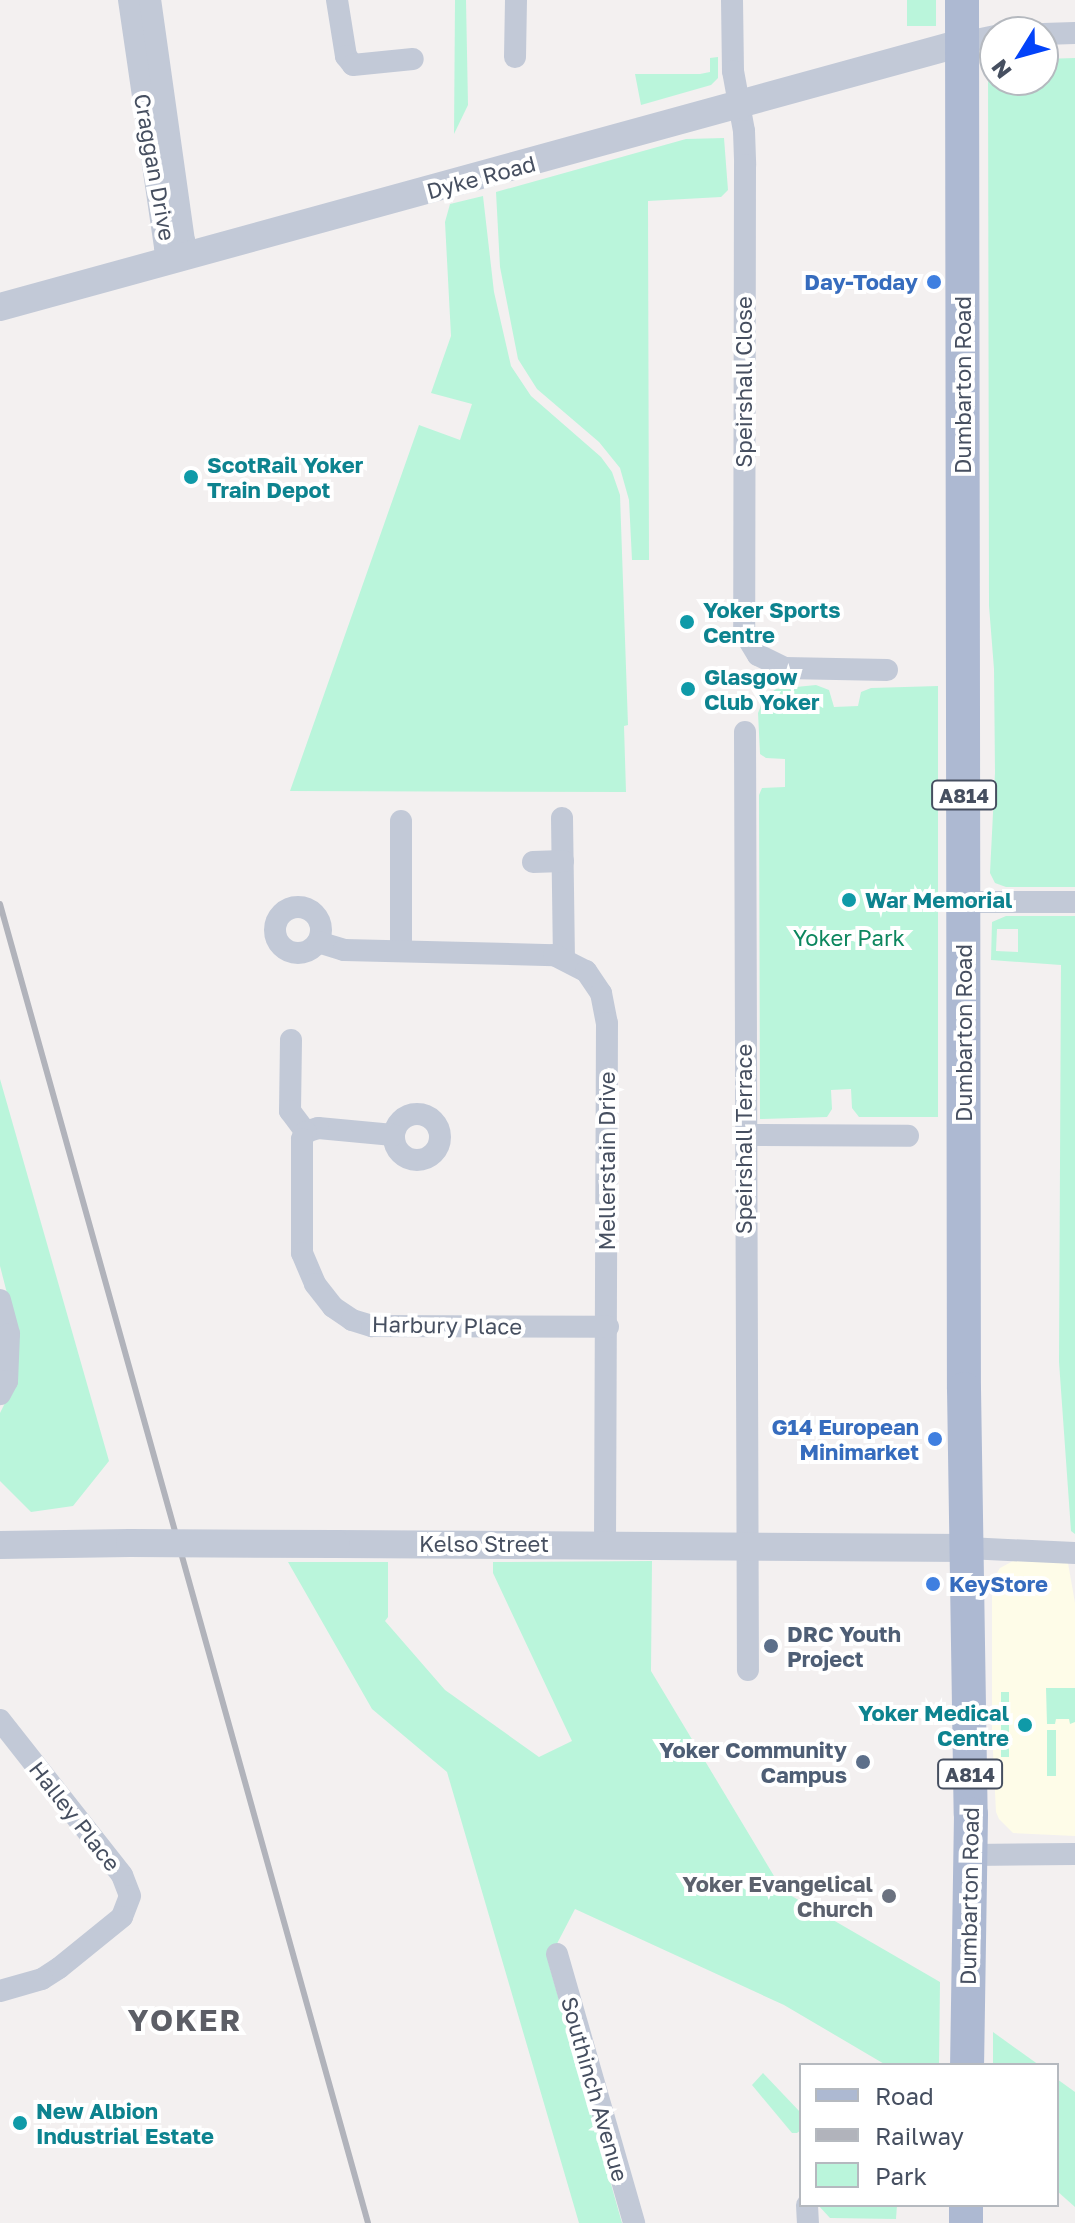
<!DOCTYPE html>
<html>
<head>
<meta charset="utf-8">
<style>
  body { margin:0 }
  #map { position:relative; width:1075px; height:2223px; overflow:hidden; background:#f3f0f0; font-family:"Golos Text",sans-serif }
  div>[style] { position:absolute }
  .commercial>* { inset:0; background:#fefce8 }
  .green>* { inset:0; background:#baf5db; transform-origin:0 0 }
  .minor>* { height:22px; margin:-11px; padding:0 11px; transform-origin:11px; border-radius:11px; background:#c2c9d7 }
  .minor>.ring { margin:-11px; padding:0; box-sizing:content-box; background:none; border:22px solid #c2c9d7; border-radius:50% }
  .tertiary>* { height:28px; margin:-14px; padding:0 14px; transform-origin:14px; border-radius:14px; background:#c2c9d7 }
  .primary>* { height:34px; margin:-17px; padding:0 17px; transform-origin:17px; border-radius:17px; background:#adb9d2 }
  .rail>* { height:6px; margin:-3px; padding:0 3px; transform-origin:3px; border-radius:3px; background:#b1b3bb }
  .tertiary-bridge>* { height:28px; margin:-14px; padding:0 14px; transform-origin:14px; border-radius:14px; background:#c2c9d7 }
  .dots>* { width:22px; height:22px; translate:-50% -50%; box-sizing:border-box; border:4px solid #fff; border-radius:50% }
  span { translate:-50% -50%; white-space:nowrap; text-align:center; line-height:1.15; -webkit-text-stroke:8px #fff; paint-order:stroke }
  .shield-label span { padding:2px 6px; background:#fff; border:2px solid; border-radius:6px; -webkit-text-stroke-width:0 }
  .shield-label { font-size:20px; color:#464f60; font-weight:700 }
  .street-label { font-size:22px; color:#464f60 }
  .shop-label { font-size:22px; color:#366cbe; font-weight:700 }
  .right { translate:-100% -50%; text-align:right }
  .left { translate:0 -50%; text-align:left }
  .culture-label { font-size:22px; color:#0d838f; font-weight:700 }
  .park-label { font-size:22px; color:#0c865e }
  .service-label { font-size:22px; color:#4e5e75; font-weight:700 }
  .worship-label { font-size:22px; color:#5b616d; font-weight:700 }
  .district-label { font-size:30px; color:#5c5e66; font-weight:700; letter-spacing:2px }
  .legend { position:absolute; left:799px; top:2063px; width:260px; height:144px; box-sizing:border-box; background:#fff; border:2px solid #b5b9bf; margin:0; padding:10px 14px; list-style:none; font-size:24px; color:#464f60 }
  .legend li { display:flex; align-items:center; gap:16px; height:40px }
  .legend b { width:40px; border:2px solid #b5b9bf }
  .north { position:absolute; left:979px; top:16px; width:80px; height:80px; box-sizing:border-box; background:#fff; border:2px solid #b5b9bf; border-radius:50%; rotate:233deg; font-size:22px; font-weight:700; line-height:32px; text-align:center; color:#464f60 }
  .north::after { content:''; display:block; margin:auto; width:28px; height:36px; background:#0343f9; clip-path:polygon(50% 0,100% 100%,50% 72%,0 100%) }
</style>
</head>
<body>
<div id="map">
  <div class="commercial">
    <i style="clip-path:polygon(1013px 1561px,1068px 1563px,1075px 1603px,1075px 1836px,1013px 1833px,999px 1819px,996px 1812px,992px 1731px,992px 1581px,1000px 1568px)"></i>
  </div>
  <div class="green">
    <i style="clip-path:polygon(455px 0,466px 0,468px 105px,454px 134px)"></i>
    <i style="left:907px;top:0;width:29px;height:26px"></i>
    <i style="clip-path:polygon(718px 57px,718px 78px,711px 85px,641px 105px,635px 74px,700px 74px,710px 72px,710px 58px)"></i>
    <i style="clip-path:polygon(1075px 58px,1075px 887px,1006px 887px,995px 883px,990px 873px,995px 773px,994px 669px,989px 606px,988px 66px,995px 61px,995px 80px,1043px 80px,1043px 59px)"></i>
    <i style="clip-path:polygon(724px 138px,728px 190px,721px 197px,648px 201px,649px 560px,632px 560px,629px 500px,620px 468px,599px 442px,537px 389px,518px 359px,500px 267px,496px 192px,686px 139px)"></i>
    <i style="clip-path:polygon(483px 196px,494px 292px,511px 366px,531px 396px,601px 457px,612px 472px,620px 495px,628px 725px,624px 726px,626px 792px,290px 791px,419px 425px,460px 440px,472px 404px,431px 393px,451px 336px,445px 222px,450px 204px)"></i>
    <i style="clip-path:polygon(816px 685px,829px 690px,834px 707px,858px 706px,861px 692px,871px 688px,938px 686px,938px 1117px,859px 1117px,852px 1108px,851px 1089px,831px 1090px,832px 1109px,827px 1117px,760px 1119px,759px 795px,762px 788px,785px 787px,785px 759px,766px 758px,760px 754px,758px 713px,764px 698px,776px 689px)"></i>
    <i style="clip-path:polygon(evenodd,1006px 916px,1075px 916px,1075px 1534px,1071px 1531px,1059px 1362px,1061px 965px,991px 960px,992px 922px,1006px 916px,997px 929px,1018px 929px,1018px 952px,996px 951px,997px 929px)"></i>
    <i style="clip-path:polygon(0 1079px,109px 1461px,73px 1506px,31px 1512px,0 1481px,0 1413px,18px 1377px,18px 1336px,0 1266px)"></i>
    <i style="clip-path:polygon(652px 1561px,651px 1671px,783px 1891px,940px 1982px,939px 2065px,886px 2065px,784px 2005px,575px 1909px,548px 1961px,622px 2223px,579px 2223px,447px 1772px,372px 1709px,288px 1562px,388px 1562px,388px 1617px,385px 1621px,445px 1690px,539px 1757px,572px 1741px,493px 1573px,493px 1562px)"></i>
    <i style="clip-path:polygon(1046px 1688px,1075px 1688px,1075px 1722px,1070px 1724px,1069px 1719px,1056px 1719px,1055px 1724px,1047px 1724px)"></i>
    <i style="left:1001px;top:1692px;width:8px;height:65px"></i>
    <i style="left:1047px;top:1730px;width:9px;height:46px"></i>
    <i style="clip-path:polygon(993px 2032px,1039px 2065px,993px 2065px)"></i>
    <i style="clip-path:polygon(763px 2073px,801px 2113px,801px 2130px,797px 2133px,792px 2133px,752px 2085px)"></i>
    <i style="clip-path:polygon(1057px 2079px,1075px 2092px,1075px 2207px,1057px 2191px)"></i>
    <i style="clip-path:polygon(818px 2205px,897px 2205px,896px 2219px,830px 2218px)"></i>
  </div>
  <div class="minor">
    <i style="left:129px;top:0;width:250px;rotate:81.7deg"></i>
    <i style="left:165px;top:247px;width:18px;rotate:41deg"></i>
    <i style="left:179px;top:259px;width:19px;rotate:-74deg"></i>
    <i style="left:184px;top:241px;width:243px;rotate:-98deg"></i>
    <i style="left:337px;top:0;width:57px;rotate:80.9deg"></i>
    <i style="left:346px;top:56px;width:11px;rotate:52deg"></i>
    <i style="left:353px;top:65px;width:60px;rotate:-5.7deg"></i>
    <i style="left:732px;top:0;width:71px;rotate:89.2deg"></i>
    <i style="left:733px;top:71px;width:61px;rotate:79.6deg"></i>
    <i style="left:744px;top:131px;width:34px;rotate:88deg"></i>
    <i style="left:745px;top:165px;width:467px;rotate:90.1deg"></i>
    <i style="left:744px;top:632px;width:27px;rotate:59deg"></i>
    <i style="left:758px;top:655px;width:30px;rotate:26deg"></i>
    <i style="left:785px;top:668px;width:102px;rotate:1.1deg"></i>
    <i style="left:1043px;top:34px;width:32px;rotate:-2deg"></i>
    <i style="left:962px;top:43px;width:34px;rotate:-12deg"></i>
    <i style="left:515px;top:57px;width:57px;rotate:-89deg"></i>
    <i style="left:745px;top:732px;width:938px;rotate:89.82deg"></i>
    <i style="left:562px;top:818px;width:139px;rotate:89.2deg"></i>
    <i style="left:401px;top:821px;width:130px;rotate:90deg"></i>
    <i style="left:533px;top:862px;width:30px;rotate:-2deg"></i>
    <i style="left:964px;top:902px;width:111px"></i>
    <i class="ring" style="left:275px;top:907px;width:24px;height:24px"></i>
    <i style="left:318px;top:942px;width:27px;rotate:17deg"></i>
    <i style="left:344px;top:950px;width:210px;rotate:1.4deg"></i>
    <i style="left:554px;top:955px;width:36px;rotate:27deg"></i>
    <i style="left:586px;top:971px;width:27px;rotate:56deg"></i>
    <i style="left:601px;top:993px;width:31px;rotate:79deg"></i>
    <i style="left:607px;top:1023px;width:522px;rotate:90.22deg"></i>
    <i style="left:291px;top:1040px;width:71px;rotate:90.8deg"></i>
    <i style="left:290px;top:1111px;width:26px;rotate:53deg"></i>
    <i class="ring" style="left:394px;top:1114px;width:24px;height:24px"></i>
    <i style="left:393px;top:1135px;width:75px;rotate:-174.7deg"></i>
    <i style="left:318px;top:1128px;width:13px;rotate:162deg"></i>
    <i style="left:306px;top:1132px;width:8px;rotate:120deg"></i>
    <i style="left:302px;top:1139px;width:114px;rotate:90deg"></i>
    <i style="left:302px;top:1253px;width:34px;rotate:67deg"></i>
    <i style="left:315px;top:1284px;width:29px;rotate:52deg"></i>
    <i style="left:333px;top:1307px;width:23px;rotate:34deg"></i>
    <i style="left:352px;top:1320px;width:21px;rotate:17deg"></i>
    <i style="left:372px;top:1326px;width:236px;rotate:0.2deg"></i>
    <i style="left:744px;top:1135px;width:164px;rotate:0.3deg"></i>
    <i style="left:0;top:1300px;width:35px;rotate:75deg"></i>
    <i style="left:9px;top:1334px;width:47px;rotate:92.4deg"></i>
    <i style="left:7px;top:1381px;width:15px;rotate:118deg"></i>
    <i style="left:967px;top:1548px;width:108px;rotate:2.7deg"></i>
    <i style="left:0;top:1720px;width:197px;rotate:51.8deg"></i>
    <i style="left:122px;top:1875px;width:22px;rotate:69deg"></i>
    <i style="left:130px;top:1896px;width:22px;rotate:111deg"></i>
    <i style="left:122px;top:1917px;width:81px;rotate:141deg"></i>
    <i style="left:59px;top:1968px;width:20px;rotate:147deg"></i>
    <i style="left:42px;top:1979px;width:44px;rotate:164.1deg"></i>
    <i style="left:970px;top:1855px;width:105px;rotate:-0.5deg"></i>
    <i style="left:557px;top:1954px;width:280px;rotate:74deg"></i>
    <i style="left:807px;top:2205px;width:18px;rotate:87deg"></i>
  </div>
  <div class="tertiary">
    <i style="left:0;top:307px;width:998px;rotate:-15.35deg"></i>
    <i style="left:336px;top:1544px;width:631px;rotate:0.36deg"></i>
    <i style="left:0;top:1545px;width:130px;rotate:-0.9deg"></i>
  </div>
  <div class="primary">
    <i style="left:962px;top:0;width:1389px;rotate:89.92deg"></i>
    <i style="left:964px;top:1389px;width:425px;rotate:89.1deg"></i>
    <i style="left:971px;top:1814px;width:251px;rotate:90.9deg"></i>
    <i style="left:966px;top:2223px;width:18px;rotate:-90deg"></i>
  </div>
  <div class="rail">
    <i style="left:0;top:904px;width:1369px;rotate:74.41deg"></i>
  </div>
  <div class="tertiary-bridge">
    <i style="left:130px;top:1543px;width:206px;rotate:0.3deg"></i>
  </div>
  <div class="dots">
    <i style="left:934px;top:282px;background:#3f7fe0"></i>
    <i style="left:191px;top:477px;background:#0f9aa8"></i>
    <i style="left:687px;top:622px;background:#0f9aa8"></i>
    <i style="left:688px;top:689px;background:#0f9aa8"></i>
    <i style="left:849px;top:900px;background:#0f9aa8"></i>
    <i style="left:935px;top:1439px;background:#3f7fe0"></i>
    <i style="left:933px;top:1584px;background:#3f7fe0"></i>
    <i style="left:771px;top:1646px;background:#5c6f8a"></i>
    <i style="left:1025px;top:1725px;background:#0f9aa8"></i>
    <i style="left:863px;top:1762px;background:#5c6f8a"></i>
    <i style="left:889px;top:1896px;background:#6b7280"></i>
    <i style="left:20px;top:2123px;background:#0f9aa8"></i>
  </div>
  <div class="shield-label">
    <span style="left:964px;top:795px">A814</span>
    <span style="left:970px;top:1774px">A814</span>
  </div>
  <div class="street-label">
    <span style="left:155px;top:167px;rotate:80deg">Craggan Drive</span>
    <span style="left:481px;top:177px;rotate:-15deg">Dyke Road</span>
    <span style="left:744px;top:382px;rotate:-90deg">Speirshall Close</span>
    <span style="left:963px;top:385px;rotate:-90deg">Dumbarton Road</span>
    <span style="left:964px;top:1033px;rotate:-90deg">Dumbarton Road</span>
    <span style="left:744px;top:1139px;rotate:-90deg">Speirshall Terrace</span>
    <span style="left:607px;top:1161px;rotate:-90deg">Mellerstain Drive</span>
    <span style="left:447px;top:1325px;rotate:1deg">Harbury Place</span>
    <span style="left:484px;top:1544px">Kelso Street</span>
    <span style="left:75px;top:1816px;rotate:52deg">Halley Place</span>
    <span style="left:969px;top:1896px;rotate:-89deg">Dumbarton Road</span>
    <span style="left:595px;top:2089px;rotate:74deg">Southinch Avenue</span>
  </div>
  <div class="shop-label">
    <span class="right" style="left:918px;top:282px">Day-Today</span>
    <span class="right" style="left:919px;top:1439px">G14 European<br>Minimarket</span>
    <span class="left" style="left:949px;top:1584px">KeyStore</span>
  </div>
  <div class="culture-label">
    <span class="left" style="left:207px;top:477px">ScotRail Yoker<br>Train Depot</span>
    <span class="left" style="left:703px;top:622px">Yoker Sports<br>Centre</span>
    <span class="left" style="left:704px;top:689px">Glasgow<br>Club Yoker</span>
    <span class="left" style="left:865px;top:900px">War Memorial</span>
    <span class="right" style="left:1009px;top:1725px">Yoker Medical<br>Centre</span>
    <span class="left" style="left:36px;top:2123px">New Albion<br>Industrial Estate</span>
  </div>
  <div class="park-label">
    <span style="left:849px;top:938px">Yoker Park</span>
  </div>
  <div class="service-label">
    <span class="left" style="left:787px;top:1646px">DRC Youth<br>Project</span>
    <span class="right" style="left:847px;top:1762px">Yoker Community<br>Campus</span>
  </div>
  <div class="worship-label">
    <span class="right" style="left:873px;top:1896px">Yoker Evangelical<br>Church</span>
  </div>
  <div class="district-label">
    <span style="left:185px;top:2020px">YOKER</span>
  </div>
  <ul class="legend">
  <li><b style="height:10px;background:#adb9d2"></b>Road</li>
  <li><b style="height:10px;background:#b1b3bb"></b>Railway</li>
  <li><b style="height:22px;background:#baf5db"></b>Park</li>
  </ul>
  <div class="north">N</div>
</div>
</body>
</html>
